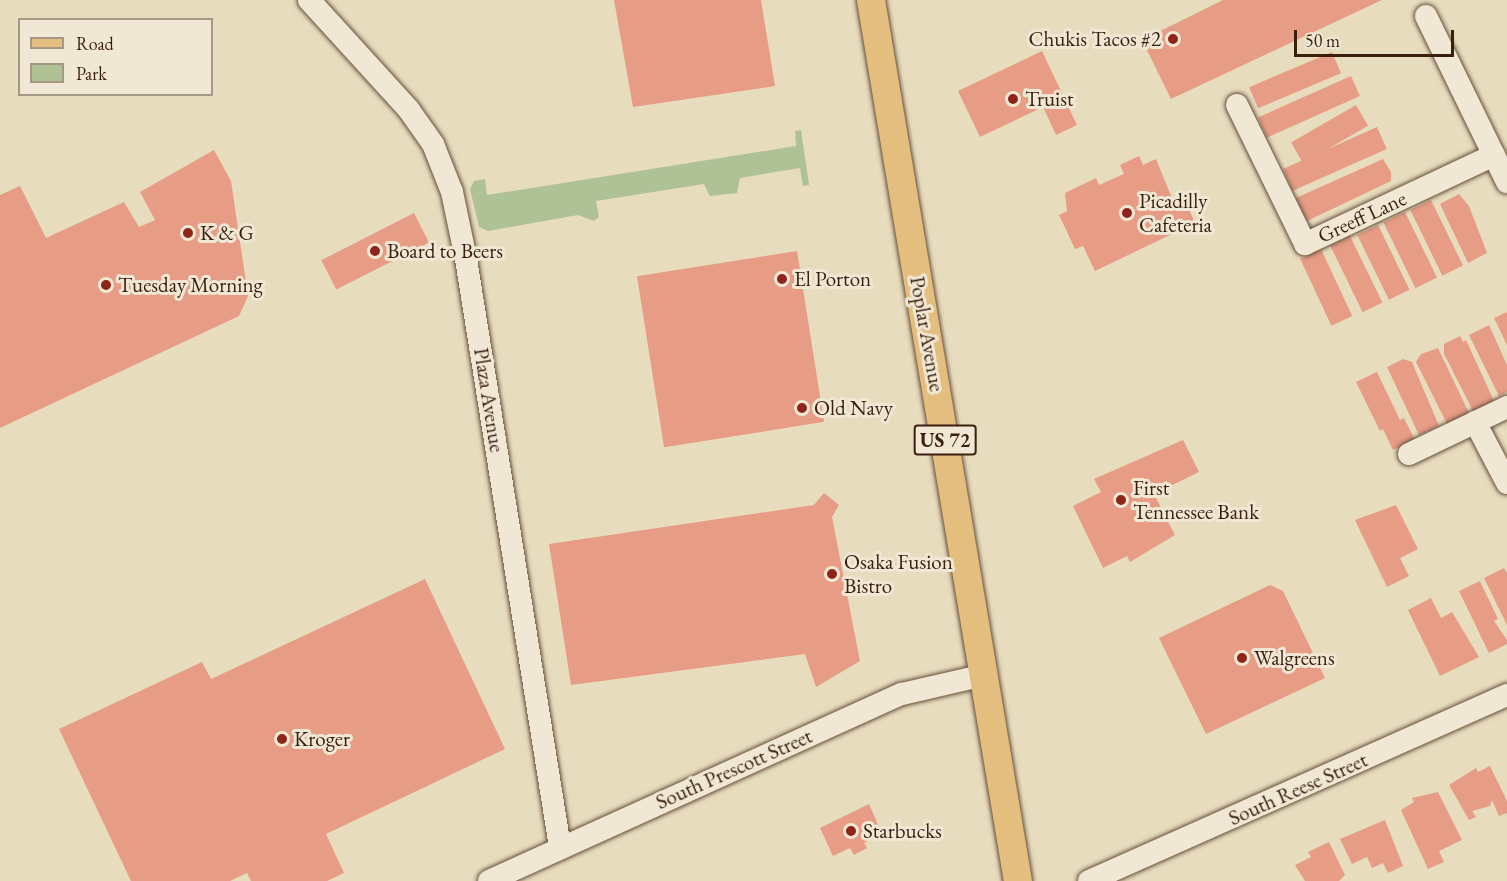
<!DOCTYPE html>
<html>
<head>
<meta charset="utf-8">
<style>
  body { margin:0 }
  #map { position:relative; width:1507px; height:881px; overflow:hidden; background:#e8dcbe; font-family:"EB Garamond",serif }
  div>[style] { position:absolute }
  .green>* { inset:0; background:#afc296 }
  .building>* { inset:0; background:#e69c85; transform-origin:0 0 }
  .roads { filter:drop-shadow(0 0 2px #664e3a) drop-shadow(0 0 2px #664e3a) }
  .minor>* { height:22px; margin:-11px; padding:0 11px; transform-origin:11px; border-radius:11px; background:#f0e8d5 }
  .major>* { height:28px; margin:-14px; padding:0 14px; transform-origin:14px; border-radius:14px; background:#e4be7f }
  .dots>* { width:16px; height:16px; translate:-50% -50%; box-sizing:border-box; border:3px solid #f0e8d5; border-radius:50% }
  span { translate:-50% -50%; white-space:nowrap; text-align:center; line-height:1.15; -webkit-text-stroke:6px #f0e8d5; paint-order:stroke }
  .shield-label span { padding:2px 4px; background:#f0e8d5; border:2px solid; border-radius:4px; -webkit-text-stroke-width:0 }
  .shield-label { font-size:20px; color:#3a1e0e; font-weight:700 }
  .poi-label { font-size:21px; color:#3a1e0e }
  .right { translate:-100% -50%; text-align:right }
  .left { translate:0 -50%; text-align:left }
  .street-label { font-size:21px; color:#3a1e0e }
  .legend { position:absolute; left:18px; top:18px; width:195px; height:78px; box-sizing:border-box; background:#f0e8d5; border:2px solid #a79785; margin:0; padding:8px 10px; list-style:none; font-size:18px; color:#3a1e0e }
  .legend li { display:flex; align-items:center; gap:12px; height:30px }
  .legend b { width:30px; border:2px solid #a79785 }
  .scale { position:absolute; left:1294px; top:30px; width:160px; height:27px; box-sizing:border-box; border:3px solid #3a1e0e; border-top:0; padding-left:8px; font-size:18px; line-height:21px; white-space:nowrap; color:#3a1e0e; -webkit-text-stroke:4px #f0e8d5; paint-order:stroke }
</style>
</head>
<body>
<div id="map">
  <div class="green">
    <i style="clip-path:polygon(801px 130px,809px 185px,803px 186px,800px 168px,740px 178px,737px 193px,710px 196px,704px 184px,596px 201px,599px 217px,594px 221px,578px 215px,488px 231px,479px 227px,470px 189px,474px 181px,485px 179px,487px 195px,796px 146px,795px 131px)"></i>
  </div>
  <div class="building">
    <i style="clip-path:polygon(614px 0,761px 0,775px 86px,633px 107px)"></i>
    <i style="clip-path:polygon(1223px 0,1382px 0,1171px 99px,1142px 40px)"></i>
    <i style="clip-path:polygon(1042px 51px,1077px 125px,1056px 135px,1043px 107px,980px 137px,958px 91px)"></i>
    <i style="left:1332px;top:52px;width:23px;height:90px;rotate:67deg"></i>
    <i style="left:1351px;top:76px;width:22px;height:102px;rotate:66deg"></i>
    <i style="left:1356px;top:105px;width:24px;height:75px;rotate:60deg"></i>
    <i style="left:1377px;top:127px;width:24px;height:103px;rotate:66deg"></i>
    <i style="clip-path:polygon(214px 150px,231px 181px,248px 296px,239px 316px,0 428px,0 195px,20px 186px,46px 238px,124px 202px,139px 227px,155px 220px,140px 192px)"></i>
    <i style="clip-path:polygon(1139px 156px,1143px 165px,1156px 159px,1174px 203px,1184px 198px,1195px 223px,1095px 271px,1083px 246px,1075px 249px,1059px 215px,1067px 211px,1065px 193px,1096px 178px,1099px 185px,1124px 174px,1120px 165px)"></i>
    <i style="clip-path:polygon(1383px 159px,1391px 172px,1391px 181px,1307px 221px,1296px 198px)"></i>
    <i style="clip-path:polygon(1459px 194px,1469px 206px,1487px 253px,1468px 263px,1440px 204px)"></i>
    <i style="left:1431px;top:200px;width:73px;height:23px;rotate:64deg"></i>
    <i style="left:1405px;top:212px;width:73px;height:24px;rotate:64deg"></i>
    <i style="left:414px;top:213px;width:33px;height:104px;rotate:63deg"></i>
    <i style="left:1378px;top:225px;width:72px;height:23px;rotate:64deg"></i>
    <i style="left:1350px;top:236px;width:74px;height:22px;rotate:64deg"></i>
    <i style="left:1321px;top:249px;width:74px;height:23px;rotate:65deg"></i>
    <i style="left:797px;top:251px;width:173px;height:162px;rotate:81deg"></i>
    <i style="clip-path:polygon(1507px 312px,1507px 345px,1494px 318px)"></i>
    <i style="clip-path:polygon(1489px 325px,1507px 365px,1507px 392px,1499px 396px,1469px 335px)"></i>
    <i style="clip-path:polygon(1460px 336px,1463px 342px,1466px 340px,1494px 401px,1473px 411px,1444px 354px,1444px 344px)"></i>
    <i style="clip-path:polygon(1438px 348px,1469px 413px,1447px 424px,1416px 362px,1421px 354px)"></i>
    <i style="clip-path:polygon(1403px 359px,1412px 362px,1439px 426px,1419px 435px,1387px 367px)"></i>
    <i style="clip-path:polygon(1377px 372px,1400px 420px,1404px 418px,1415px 440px,1393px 450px,1383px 429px,1380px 431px,1356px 382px)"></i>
    <i style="clip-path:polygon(1183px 440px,1199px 472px,1154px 494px,1175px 535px,1130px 562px,1127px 556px,1103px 568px,1073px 506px,1101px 492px,1094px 479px)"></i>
    <i style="clip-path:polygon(824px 493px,839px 505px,832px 517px,860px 661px,816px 687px,805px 654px,571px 685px,549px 544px,814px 505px)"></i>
    <i style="clip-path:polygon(1396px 505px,1418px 549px,1400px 558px,1409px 576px,1387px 587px,1355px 520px)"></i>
    <i style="clip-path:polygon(1504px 568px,1507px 573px,1507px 625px,1484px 578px)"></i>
    <i style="clip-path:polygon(425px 579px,505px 749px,326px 834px,344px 873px,327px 881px,251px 881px,247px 873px,230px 881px,131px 881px,59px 729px,202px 662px,211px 679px)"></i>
    <i style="clip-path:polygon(1480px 581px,1498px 619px,1494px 621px,1507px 640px,1507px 644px,1489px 653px,1459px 591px)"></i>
    <i style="clip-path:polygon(1270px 585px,1283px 591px,1325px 678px,1206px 734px,1159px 638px)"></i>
    <i style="clip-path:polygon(1431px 598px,1441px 618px,1452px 612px,1479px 657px,1440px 676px,1408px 610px)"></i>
    <i style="clip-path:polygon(1490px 766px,1507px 801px,1507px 813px,1499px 816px,1492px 800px,1490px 806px,1472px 811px,1476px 817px,1469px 820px,1449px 785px,1476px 768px,1478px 772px)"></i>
    <i style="clip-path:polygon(1438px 792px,1462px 840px,1439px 851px,1444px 862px,1428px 869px,1401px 810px,1414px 802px,1412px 798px)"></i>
    <i style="clip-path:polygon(869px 804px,882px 834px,864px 843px,867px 848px,854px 855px,850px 848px,833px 856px,820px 828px)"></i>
    <i style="clip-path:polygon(1385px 820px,1403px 866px,1388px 873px,1383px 863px,1372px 868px,1367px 857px,1352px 864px,1340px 839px)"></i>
    <i style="clip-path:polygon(1329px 842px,1345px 875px,1339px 881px,1305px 881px,1295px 865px,1311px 857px,1308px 852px)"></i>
  </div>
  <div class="roads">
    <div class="minor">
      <i style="left:309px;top:0;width:149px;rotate:47.7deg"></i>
      <i style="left:409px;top:110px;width:42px;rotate:54.8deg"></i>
      <i style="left:433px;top:144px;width:52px;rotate:68.4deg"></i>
      <i style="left:452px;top:192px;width:68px;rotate:78.2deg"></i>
      <i style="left:466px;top:259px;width:595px;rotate:80.92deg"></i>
      <i style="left:1426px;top:16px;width:185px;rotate:64deg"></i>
      <i style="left:1237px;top:105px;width:155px;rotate:63.9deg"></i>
      <i style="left:1305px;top:244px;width:209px;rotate:-25.2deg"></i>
      <i style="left:1475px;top:422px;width:69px;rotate:62.3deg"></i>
      <i style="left:1409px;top:454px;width:109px;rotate:-25.6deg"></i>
      <i style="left:489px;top:881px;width:453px;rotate:-24.4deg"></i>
      <i style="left:902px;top:694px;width:84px;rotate:-13deg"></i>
      <i style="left:1089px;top:881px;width:458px;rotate:-24deg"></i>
    </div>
    <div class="major">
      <i style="left:871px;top:0;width:893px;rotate:80.53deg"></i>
    </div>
  </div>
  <div class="dots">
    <i style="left:1173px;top:39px;background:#8f2418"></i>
    <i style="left:1013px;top:99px;background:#8f2418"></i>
    <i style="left:1127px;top:213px;background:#8f2418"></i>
    <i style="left:188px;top:233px;background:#8f2418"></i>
    <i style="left:375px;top:251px;background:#8f2418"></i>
    <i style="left:782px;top:279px;background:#8f2418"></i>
    <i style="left:106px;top:285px;background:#8f2418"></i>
    <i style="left:802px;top:408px;background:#8f2418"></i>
    <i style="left:1121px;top:500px;background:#8f2418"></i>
    <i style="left:832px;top:574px;background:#8f2418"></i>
    <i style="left:1242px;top:658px;background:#8f2418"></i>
    <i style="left:282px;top:739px;background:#8f2418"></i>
    <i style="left:851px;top:831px;background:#8f2418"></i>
  </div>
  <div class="shield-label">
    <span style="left:945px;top:440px">US 72</span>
  </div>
  <div class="poi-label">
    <span class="right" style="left:1161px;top:39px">Chukis Tacos #2</span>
    <span class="left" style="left:1025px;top:99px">Truist</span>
    <span class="left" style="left:1139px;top:213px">Picadilly<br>Cafeteria</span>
    <span class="left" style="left:200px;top:233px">K &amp; G</span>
    <span class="left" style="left:387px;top:251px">Board to Beers</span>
    <span class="left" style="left:794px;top:279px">El Porton</span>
    <span class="left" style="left:118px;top:285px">Tuesday Morning</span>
    <span class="left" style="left:814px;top:408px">Old Navy</span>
    <span class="left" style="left:1133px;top:500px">First<br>Tennessee Bank</span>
    <span class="left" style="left:844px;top:574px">Osaka Fusion<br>Bistro</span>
    <span class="left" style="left:1254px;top:658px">Walgreens</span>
    <span class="left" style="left:294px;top:739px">Kroger</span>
    <span class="left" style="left:863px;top:831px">Starbucks</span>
  </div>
  <div class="street-label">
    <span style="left:1362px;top:217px;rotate:-25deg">Greeff Lane</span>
    <span style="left:927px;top:334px;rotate:80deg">Poplar Avenue</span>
    <span style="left:489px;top:400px;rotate:81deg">Plaza Avenue</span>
    <span style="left:734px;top:769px;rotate:-24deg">South Prescott Street</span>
    <span style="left:1298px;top:789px;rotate:-24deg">South Reese Street</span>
  </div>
  <ul class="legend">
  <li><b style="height:8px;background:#e4be7f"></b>Road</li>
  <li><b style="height:16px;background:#afc296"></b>Park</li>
  </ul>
  <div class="scale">50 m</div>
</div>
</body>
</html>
